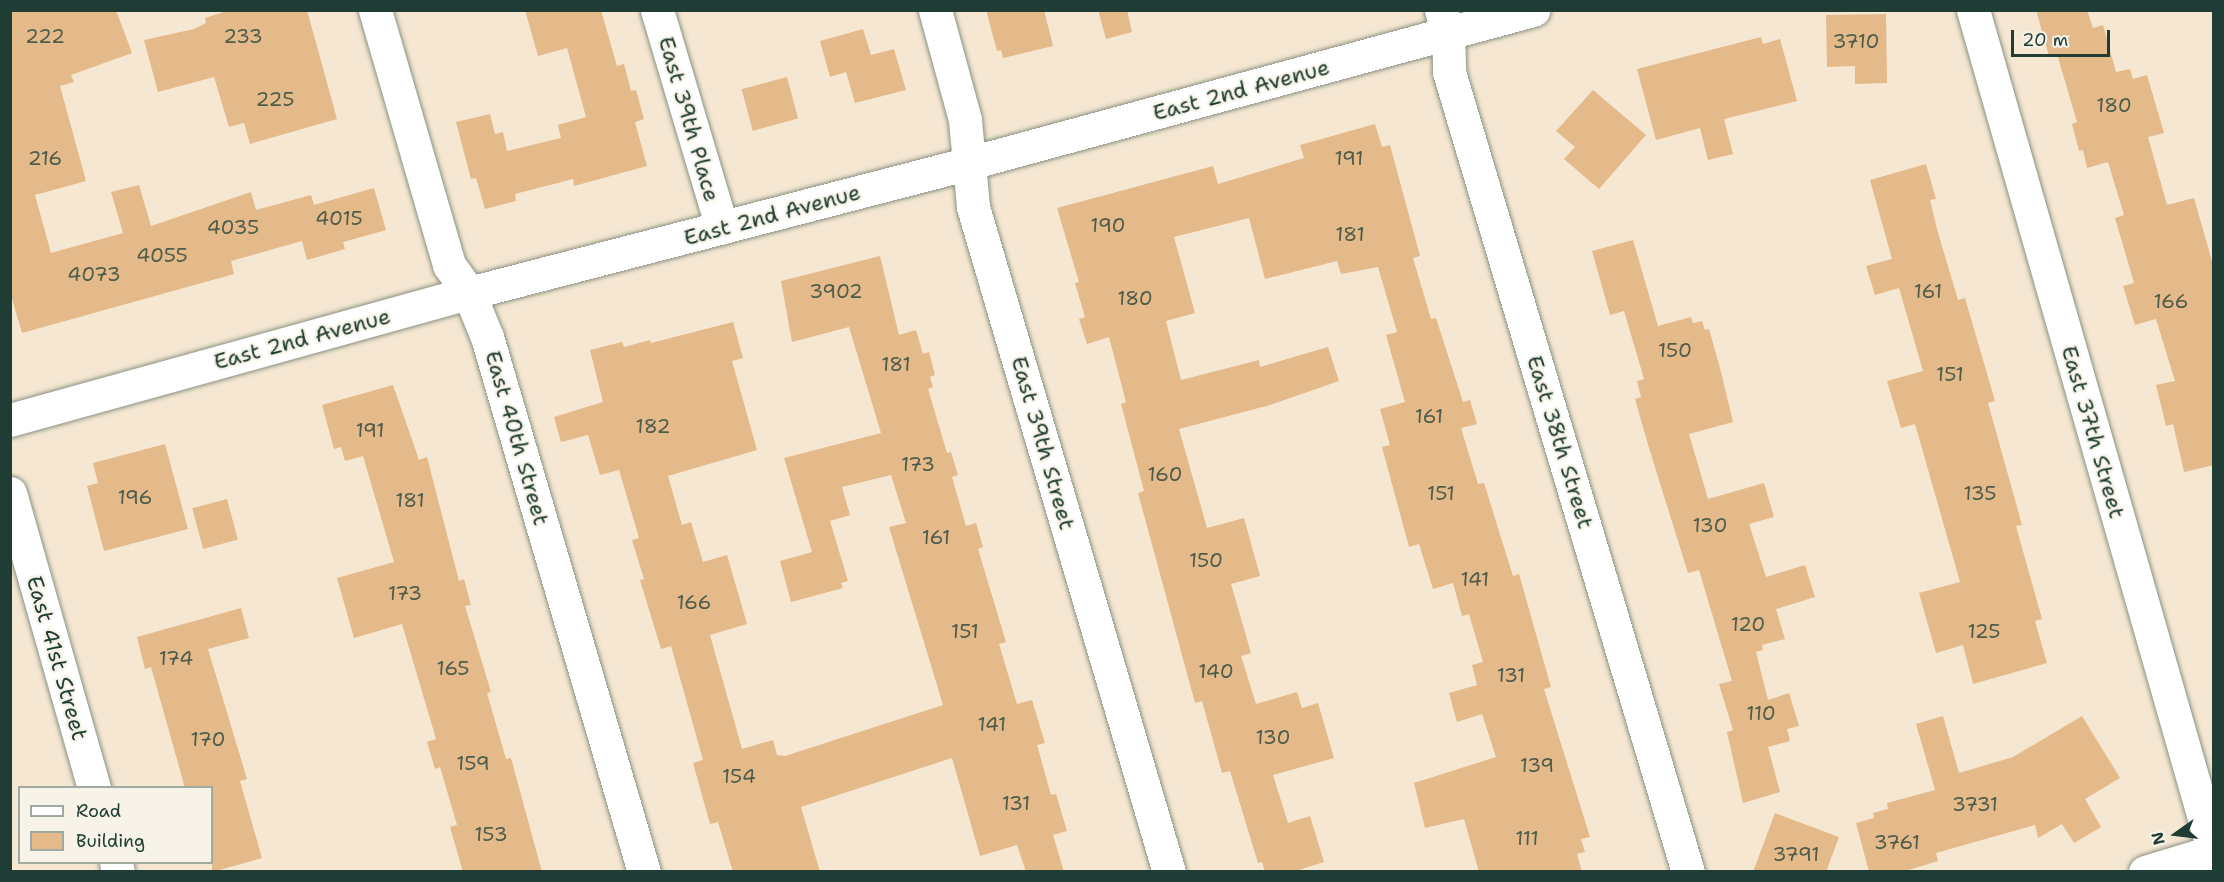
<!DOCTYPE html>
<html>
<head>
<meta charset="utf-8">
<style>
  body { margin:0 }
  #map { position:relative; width:2224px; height:882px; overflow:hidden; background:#f5e7d2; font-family:"Shantell Sans",sans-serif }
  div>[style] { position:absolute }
  .building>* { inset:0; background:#e5ba8b; transform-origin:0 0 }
  .roads { filter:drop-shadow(0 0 2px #8a9283) drop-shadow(0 0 2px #8a9283) }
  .minor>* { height:33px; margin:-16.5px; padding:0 16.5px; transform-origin:16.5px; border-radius:16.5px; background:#fff }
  span { translate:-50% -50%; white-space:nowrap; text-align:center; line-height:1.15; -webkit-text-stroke:4.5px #f7f3e8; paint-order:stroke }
  .number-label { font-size:20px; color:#505c4a }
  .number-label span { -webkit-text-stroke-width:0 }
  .street-label { font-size:22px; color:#1f3d34 }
  .frame { position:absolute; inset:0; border:12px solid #1f3d34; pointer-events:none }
  .legend { position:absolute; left:18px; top:786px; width:195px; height:78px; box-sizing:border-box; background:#f7f3e8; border:2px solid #a1aaa0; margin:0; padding:8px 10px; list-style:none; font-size:18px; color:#1f3d34 }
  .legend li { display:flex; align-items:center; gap:12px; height:30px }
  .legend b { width:30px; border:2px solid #a1aaa0 }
  .north { position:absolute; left:2146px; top:804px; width:60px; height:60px; -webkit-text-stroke:4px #f7f3e8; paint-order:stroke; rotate:256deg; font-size:16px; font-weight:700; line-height:24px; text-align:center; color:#1f3d34 }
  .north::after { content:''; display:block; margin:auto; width:21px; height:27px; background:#1f3d34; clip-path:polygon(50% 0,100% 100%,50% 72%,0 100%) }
  .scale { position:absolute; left:2011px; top:30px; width:99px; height:27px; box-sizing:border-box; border:3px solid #1f3d34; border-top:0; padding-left:8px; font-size:18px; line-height:21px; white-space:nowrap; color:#1f3d34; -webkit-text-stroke:4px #f7f3e8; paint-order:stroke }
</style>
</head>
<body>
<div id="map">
  <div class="building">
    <i style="clip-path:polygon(10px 10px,116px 10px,132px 53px,71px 75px,74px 82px,60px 86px,86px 181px,35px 195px,51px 253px,123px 233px,111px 192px,139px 185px,151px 226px,251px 192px,256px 210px,311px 195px,314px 205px,374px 188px,386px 230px,343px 242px,345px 249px,307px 260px,302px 241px,231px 261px,234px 274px,22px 333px,10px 292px)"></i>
    <i style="clip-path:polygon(230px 10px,307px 10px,337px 119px,250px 144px,244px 123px,229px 127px,214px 77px,158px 92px,144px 40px,194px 29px,206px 23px,205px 18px)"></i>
    <i style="clip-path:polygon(525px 10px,601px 10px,617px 66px,624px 64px,631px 91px,636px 90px,644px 119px,635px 122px,647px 166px,574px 186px,573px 179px,515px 194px,516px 201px,485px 209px,476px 178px,471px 179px,456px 122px,490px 114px,495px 134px,503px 132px,507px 151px,561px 138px,558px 125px,586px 117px,567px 48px,538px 56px)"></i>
    <i style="clip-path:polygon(986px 10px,1044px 10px,1053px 46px,1003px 58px,1001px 50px,997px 51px)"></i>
    <i style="clip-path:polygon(1098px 10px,1127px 10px,1132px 32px,1106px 39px)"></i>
    <i style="clip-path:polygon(2036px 10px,2087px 10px,2093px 28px,2103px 25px,2116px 72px,2130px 69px,2133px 79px,2147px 75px,2164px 133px,2148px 137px,2167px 205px,2194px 198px,2214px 268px,2214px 465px,2184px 472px,2173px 424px,2166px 426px,2156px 385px,2175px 381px,2156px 319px,2135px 325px,2123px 286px,2134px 283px,2115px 218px,2124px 215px,2108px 162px,2087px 168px,2083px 150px,2079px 151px,2072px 124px,2077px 122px,2057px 54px,2049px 56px)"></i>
    <i style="clip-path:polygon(1886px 14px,1887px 83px,1855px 84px,1855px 66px,1827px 67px,1826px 15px)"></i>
    <i style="clip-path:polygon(863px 29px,871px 55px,894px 49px,906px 90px,855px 103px,846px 72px,830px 77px,820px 41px)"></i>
    <i style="clip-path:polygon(1761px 37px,1763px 44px,1780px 39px,1797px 101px,1724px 119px,1733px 154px,1708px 160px,1700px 128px,1656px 140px,1637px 69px)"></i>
    <i style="left:787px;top:77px;width:43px;height:47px;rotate:75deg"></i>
    <i style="clip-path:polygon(1593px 90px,1646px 135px,1599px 189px,1564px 159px,1575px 147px,1556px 131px)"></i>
    <i style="clip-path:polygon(1375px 124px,1382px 147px,1390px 145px,1420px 256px,1413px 258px,1431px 319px,1436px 318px,1463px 402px,1470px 400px,1477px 424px,1461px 428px,1478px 484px,1484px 483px,1513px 576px,1519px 574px,1551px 687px,1544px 689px,1590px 837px,1581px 839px,1585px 852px,1577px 854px,1582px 872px,1479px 872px,1464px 819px,1425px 828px,1414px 783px,1496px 757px,1482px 714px,1457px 722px,1449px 693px,1477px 685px,1472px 665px,1483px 662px,1469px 614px,1462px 616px,1453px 583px,1433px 589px,1419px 544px,1409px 547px,1382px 447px,1390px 445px,1380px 409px,1405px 402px,1386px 335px,1397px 332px,1378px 267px,1341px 274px,1337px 261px,1265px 279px,1249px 218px,1174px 237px,1195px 313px,1166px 321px,1181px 380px,1259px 360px,1260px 367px,1328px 347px,1339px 381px,1270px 405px,1179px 429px,1207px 528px,1244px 518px,1260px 576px,1231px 584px,1251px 653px,1241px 656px,1256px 704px,1297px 692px,1302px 708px,1318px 703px,1334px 758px,1273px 775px,1288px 823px,1310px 816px,1324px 862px,1292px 872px,1265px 872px,1262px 862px,1258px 863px,1230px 771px,1222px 773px,1202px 701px,1195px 703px,1138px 493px,1144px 491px,1121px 404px,1126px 402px,1109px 337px,1087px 344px,1079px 319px,1085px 317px,1075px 283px,1079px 282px,1057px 208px,1213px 166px,1218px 184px,1304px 158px,1300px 145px)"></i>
    <i style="clip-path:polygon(1926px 164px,1936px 199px,1930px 200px,1937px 229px,1958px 300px,1965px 298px,1995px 401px,1988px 403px,2022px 525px,2016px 526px,2042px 619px,2035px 621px,2047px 663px,1973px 684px,1963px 645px,1936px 653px,1919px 593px,1960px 582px,1915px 424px,1901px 428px,1887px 381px,1923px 371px,1899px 288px,1875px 295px,1866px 266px,1892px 259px,1870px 180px)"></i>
    <i style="clip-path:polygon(1633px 240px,1658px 326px,1691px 317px,1693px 323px,1702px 321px,1705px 330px,1709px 329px,1720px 368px,1733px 422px,1689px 434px,1708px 499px,1764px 483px,1774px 517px,1749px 524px,1766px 577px,1805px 565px,1815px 597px,1776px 609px,1785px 639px,1762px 645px,1763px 650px,1756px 652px,1768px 700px,1789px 693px,1799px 726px,1787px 729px,1790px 741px,1768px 747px,1780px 792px,1743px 803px,1727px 732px,1733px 730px,1719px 684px,1732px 681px,1699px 570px,1688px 573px,1649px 448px,1635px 399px,1641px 397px,1637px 381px,1644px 379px,1624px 311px,1610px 315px,1592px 251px)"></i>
    <i style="clip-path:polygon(880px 256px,899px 335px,916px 330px,923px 354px,929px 352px,935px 375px,930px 377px,933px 387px,928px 389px,947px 453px,951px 452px,958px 475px,952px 477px,966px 526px,976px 523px,983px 547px,978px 549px,1006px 642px,999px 644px,1017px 704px,1032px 700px,1045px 743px,1037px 745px,1051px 795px,1056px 794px,1067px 831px,1053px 835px,1064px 872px,1026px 872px,1017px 845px,980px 856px,952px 758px,801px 807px,820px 872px,733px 872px,718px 822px,710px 824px,693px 763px,703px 760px,671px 646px,661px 649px,640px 580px,644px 579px,632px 540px,639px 538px,619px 470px,600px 475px,588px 435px,561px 442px,554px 417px,603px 402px,590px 350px,622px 342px,624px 347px,650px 340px,651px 343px,733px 322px,743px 358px,732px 361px,757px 450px,668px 476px,682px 525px,691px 522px,703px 562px,727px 555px,747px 624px,710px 635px,742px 749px,773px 740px,777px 755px,785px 756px,943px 705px,889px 527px,906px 523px,891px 475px,842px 487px,850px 515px,830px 521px,848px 581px,841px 583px,843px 588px,791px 602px,780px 561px,812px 552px,784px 458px,881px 433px,849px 327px,792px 342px,781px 281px)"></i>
    <i style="clip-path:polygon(393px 385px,419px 460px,427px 457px,459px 581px,464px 579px,471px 605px,465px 606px,491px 692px,487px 693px,506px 759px,511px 758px,542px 872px,463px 872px,450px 827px,457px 825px,440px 767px,435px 769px,427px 742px,436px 739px,402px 624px,354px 638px,337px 578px,394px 562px,363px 456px,345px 461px,341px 447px,334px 449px,322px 405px)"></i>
    <i style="clip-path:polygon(165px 444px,188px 529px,104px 551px,87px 486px,98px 483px,93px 463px)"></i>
    <i style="left:227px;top:499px;width:42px;height:36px;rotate:75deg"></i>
    <i style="clip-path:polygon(241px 608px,249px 638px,208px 649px,247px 779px,240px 781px,262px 858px,212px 872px,212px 788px,185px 788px,151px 667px,145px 669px,137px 637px)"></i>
    <i style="clip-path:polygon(1943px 716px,1959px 773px,2013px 757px,2082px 716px,2120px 778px,2085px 799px,2101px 827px,2074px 843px,2062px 824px,2038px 838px,2035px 825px,1936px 853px,1938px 861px,1902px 872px,1869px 872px,1856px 823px,1874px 818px,1873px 813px,1888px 809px,1887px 803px,1935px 790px,1916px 724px)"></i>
    <i style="clip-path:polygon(1775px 813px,1839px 837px,1826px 872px,1753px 872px)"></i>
  </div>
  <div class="roads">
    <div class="minor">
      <i style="left:375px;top:10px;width:266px;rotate:73.8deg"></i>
      <i style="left:449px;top:265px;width:34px;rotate:54deg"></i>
      <i style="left:469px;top:293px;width:48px;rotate:67.8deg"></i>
      <i style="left:487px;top:337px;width:558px;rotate:73.65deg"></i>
      <i style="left:657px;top:10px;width:227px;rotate:73.4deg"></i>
      <i style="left:935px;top:10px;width:114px;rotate:74.7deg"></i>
      <i style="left:965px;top:120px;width:87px;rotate:84.7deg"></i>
      <i style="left:973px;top:207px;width:693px;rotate:73.58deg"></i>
      <i style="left:1441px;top:10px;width:25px;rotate:74deg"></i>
      <i style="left:1448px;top:34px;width:38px;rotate:88deg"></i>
      <i style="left:1449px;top:72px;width:835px;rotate:73.37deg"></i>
      <i style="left:1973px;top:10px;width:877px;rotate:74.05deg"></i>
      <i style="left:10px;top:420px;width:476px;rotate:-15.5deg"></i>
      <i style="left:469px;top:293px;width:513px;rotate:-14.55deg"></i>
      <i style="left:966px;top:164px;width:588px;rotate:-15.2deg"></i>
      <i style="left:10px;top:493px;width:307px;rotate:74.1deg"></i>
      <i style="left:116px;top:862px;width:10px;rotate:79deg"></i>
      <i style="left:2145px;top:872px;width:72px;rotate:-16.9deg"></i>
    </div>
  </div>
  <div class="number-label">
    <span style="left:45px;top:36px">222</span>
    <span style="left:243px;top:36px">233</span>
    <span style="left:1856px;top:41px">3710</span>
    <span style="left:275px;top:99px">225</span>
    <span style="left:2114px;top:105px">180</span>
    <span style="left:45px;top:158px">216</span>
    <span style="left:1349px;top:158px">191</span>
    <span style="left:339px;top:218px">4015</span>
    <span style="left:1108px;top:225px">190</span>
    <span style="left:233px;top:227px">4035</span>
    <span style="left:1350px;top:234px">181</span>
    <span style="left:162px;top:255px">4055</span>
    <span style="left:94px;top:274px">4073</span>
    <span style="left:836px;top:291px">3902</span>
    <span style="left:1928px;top:291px">161</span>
    <span style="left:1135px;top:298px">180</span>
    <span style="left:2171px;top:301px">166</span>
    <span style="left:1675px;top:350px">150</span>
    <span style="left:896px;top:364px">181</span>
    <span style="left:1950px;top:374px">151</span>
    <span style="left:1429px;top:416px">161</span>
    <span style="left:653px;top:426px">182</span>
    <span style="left:370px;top:430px">191</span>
    <span style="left:918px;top:464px">173</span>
    <span style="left:1165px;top:474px">160</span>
    <span style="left:1441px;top:493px">151</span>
    <span style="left:1980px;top:493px">135</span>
    <span style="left:135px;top:497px">196</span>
    <span style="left:410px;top:500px">181</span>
    <span style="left:1710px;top:525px">130</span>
    <span style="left:936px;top:537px">161</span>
    <span style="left:1206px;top:560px">150</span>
    <span style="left:1475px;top:579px">141</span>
    <span style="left:405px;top:593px">173</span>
    <span style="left:694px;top:602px">166</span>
    <span style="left:1748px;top:624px">120</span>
    <span style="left:965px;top:631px">151</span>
    <span style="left:1984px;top:631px">125</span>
    <span style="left:176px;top:658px">174</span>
    <span style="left:453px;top:668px">165</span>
    <span style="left:1216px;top:671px">140</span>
    <span style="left:1511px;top:675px">131</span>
    <span style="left:1761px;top:713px">110</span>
    <span style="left:992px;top:724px">141</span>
    <span style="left:1273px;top:737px">130</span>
    <span style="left:208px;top:739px">170</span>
    <span style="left:473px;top:763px">159</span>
    <span style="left:1537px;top:765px">139</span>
    <span style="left:739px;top:776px">154</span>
    <span style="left:1016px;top:803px">131</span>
    <span style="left:1975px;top:804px">3731</span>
    <span style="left:491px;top:834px">153</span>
    <span style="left:1527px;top:838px">111</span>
    <span style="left:1897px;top:842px">3761</span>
    <span style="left:1796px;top:854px">3791</span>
  </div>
  <div class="street-label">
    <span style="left:1241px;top:90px;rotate:-15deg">East 2nd Avenue</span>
    <span style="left:689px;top:119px;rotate:74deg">East 39th Place</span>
    <span style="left:772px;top:215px;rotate:-15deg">East 2nd Avenue</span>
    <span style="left:302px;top:339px;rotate:-15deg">East 2nd Avenue</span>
    <span style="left:2093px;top:432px;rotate:74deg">East 37th Street</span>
    <span style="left:517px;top:438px;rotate:74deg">East 40th Street</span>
    <span style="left:1560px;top:442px;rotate:73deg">East 38th Street</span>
    <span style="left:1043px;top:443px;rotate:74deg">East 39th Street</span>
    <span style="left:57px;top:658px;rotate:74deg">East 41st Street</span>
  </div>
  <div class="frame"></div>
  <ul class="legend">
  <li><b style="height:8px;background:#fff"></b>Road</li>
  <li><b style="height:16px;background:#e5ba8b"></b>Building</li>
  </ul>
  <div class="north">N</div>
  <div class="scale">20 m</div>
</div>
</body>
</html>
